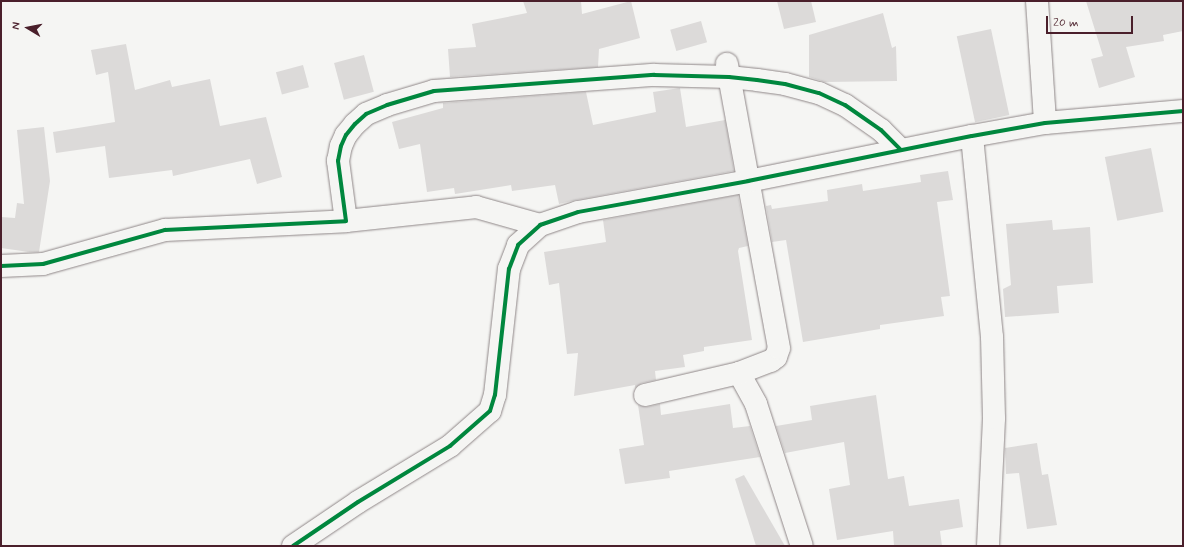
<!DOCTYPE html>
<html>
<head>
<meta charset="utf-8">
<style>
  body { margin:0 }
  #map { position:relative; width:1184px; height:547px; overflow:hidden; background:#f5f5f3; font-family:Mynerve,sans-serif }
  div>[style] { position:absolute }
  .building>* { inset:0; background:#dcdad9; transform-origin:0 0 }
  .roads { filter:drop-shadow(0 0 1px #8f8788) drop-shadow(0 0 1px #8f8788) }
  .street>* { height:22px; margin:-11px; padding:0 11px; transform-origin:11px; border-radius:11px; background:#f5f5f3 }
  .secondary>* { height:22px; margin:-11px; padding:0 11px; transform-origin:11px; border-radius:11px; background:#f5f5f3 }
  .cycleway>* { height:4px; margin:-2px; padding:0 2px; transform-origin:2px; border-radius:2px; background:#00873e }
  span { translate:-50% -50%; white-space:nowrap; text-align:center; line-height:1.15; -webkit-text-stroke:4px #f6f6f2; paint-order:stroke }
  .frame { position:absolute; inset:0; border:2px solid #4a1f2b; pointer-events:none }
  .north { position:absolute; left:8px; top:8px; width:40px; height:40px; -webkit-text-stroke:3px #f6f6f2; paint-order:stroke; rotate:280deg; font-size:11px; font-weight:700; line-height:16px; text-align:center; color:#4a1f2b }
  .north::after { content:''; display:block; margin:auto; width:14px; height:18px; background:#4a1f2b; clip-path:polygon(50% 0,100% 100%,50% 72%,0 100%) }
  .scale { position:absolute; left:1046px; top:16px; width:87px; height:18px; box-sizing:border-box; border:2px solid #4a1f2b; border-top:0; padding-left:5px; font-size:12px; line-height:14px; white-space:nowrap; color:#4a1f2b; -webkit-text-stroke:3px #f6f6f2; paint-order:stroke }
</style>
</head>
<body>
<div id="map">
  <div class="building">
    <i style="clip-path:polygon(523px 1px,581px 1px,582px 14px,631px 1px,640px 38px,599px 49px,598px 67px,450px 77px,448px 49px,476px 47px,472px 24px,527px 13px)"></i>
    <i style="clip-path:polygon(777px 1px,811px 1px,816px 22px,784px 29px)"></i>
    <i style="clip-path:polygon(1086px 1px,1183px 1px,1183px 31px,1163px 35px,1164px 41px,1126px 47px,1135px 77px,1099px 88px,1091px 59px,1103px 56px)"></i>
    <i style="clip-path:polygon(883px 13px,892px 48px,896px 46px,897px 81px,825px 82px,809px 77px,809px 35px)"></i>
    <i style="left:701px;top:21px;width:22px;height:32px;rotate:74deg"></i>
    <i style="left:991px;top:29px;width:88px;height:35px;rotate:78deg"></i>
    <i style="clip-path:polygon(126px 44px,135px 90px,170px 80px,172px 87px,210px 79px,220px 126px,266px 117px,282px 177px,257px 184px,250px 159px,173px 176px,172px 170px,109px 178px,105px 146px,56px 153px,53px 132px,115px 122px,108px 72px,96px 75px,91px 50px)"></i>
    <i style="left:364px;top:55px;width:38px;height:31px;rotate:75deg"></i>
    <i style="left:303px;top:65px;width:23px;height:28px;rotate:75deg"></i>
    <i style="clip-path:polygon(680px 88px,686px 127px,725px 120px,734px 171px,576px 200px,559px 204px,555px 185px,512px 191px,511px 185px,455px 194px,454px 188px,427px 192px,420px 144px,399px 149px,392px 122px,443px 108px,443px 103px,586px 92px,593px 125px,656px 112px,653px 92px)"></i>
    <i style="clip-path:polygon(44px 127px,50px 181px,39px 252px,29px 252px,1px 248px,1px 217px,15px 218px,17px 203px,24px 204px,17px 130px)"></i>
    <i style="left:1151px;top:148px;width:65px;height:47px;rotate:79deg"></i>
    <i style="clip-path:polygon(948px 171px,953px 200px,937px 202px,950px 296px,941px 297px,944px 316px,880px 325px,880px 329px,803px 342px,786px 240px,772px 242px,766px 206px,771px 205px,772px 209px,828px 201px,827px 190px,862px 184px,863px 191px,921px 182px,920px 175px)"></i>
    <i style="clip-path:polygon(738px 195px,748px 246px,739px 248px,738px 251px,752px 340px,704px 347px,704px 351px,683px 355px,685px 367px,655px 371px,656px 380px,642px 383px,635px 388px,635px 385px,574px 396px,578px 353px,567px 354px,559px 283px,549px 285px,544px 252px,606px 242px,603px 220px)"></i>
    <i style="clip-path:polygon(1052px 220px,1053px 230px,1090px 227px,1093px 283px,1057px 286px,1059px 313px,1005px 317px,1003px 289px,1011px 285px,1006px 224px)"></i>
    <i style="clip-path:polygon(876px 395px,888px 479px,904px 476px,909px 506px,959px 499px,963px 527px,940px 531px,942px 546px,894px 546px,893px 531px,837px 540px,829px 489px,850px 485px,844px 442px,785px 453px,776px 426px,812px 420px,810px 406px)"></i>
    <i style="clip-path:polygon(660px 404px,661px 415px,730px 404px,733px 428px,750px 426px,760px 457px,669px 471px,670px 478px,625px 484px,619px 449px,644px 445px,638px 405px,647px 407px)"></i>
    <i style="clip-path:polygon(1037px 443px,1042px 475px,1048px 474px,1057px 525px,1027px 529px,1019px 473px,1006px 474px,1005px 448px)"></i>
    <i style="clip-path:polygon(744px 475px,785px 546px,756px 546px,735px 479px)"></i>
  </div>
  <div class="roads">
    <div class="street">
      <i style="left:1037px;top:1px;width:122px;rotate:86.2deg"></i>
      <i style="left:346px;top:221px;width:131px;rotate:-6.1deg"></i>
      <i style="left:476px;top:207px;width:66px;rotate:15.7deg"></i>
      <i style="left:1px;top:266px;width:42px;rotate:-2.7deg"></i>
      <i style="left:43px;top:264px;width:127px;rotate:-15.6deg"></i>
      <i style="left:165px;top:230px;width:181px;rotate:-2.8deg"></i>
      <i style="left:346px;top:221px;width:61px;rotate:-97.6deg"></i>
      <i style="left:338px;top:161px;width:15px;rotate:-79deg"></i>
      <i style="left:341px;top:146px;width:12px;rotate:-66deg"></i>
      <i style="left:346px;top:135px;width:14px;rotate:-51deg"></i>
      <i style="left:355px;top:124px;width:15px;rotate:-42deg"></i>
      <i style="left:366px;top:114px;width:23px;rotate:-23deg"></i>
      <i style="left:387px;top:105px;width:49px;rotate:-16.6deg"></i>
      <i style="left:434px;top:91px;width:221px;rotate:-4.2deg"></i>
      <i style="left:654px;top:75px;width:75px;rotate:1.5deg"></i>
      <i style="left:729px;top:77px;width:28px;rotate:6deg"></i>
      <i style="left:757px;top:80px;width:28px;rotate:8deg"></i>
      <i style="left:785px;top:84px;width:35px;rotate:15deg"></i>
      <i style="left:819px;top:93px;width:29px;rotate:25deg"></i>
      <i style="left:845px;top:105px;width:44px;rotate:34.8deg"></i>
      <i style="left:881px;top:130px;width:27px;rotate:45deg"></i>
      <i style="left:739px;top:373px;width:35px;rotate:61deg"></i>
      <i style="left:756px;top:404px;width:149px;rotate:72.1deg"></i>
      <i style="left:645px;top:395px;width:97px;rotate:-13.2deg"></i>
      <i style="left:739px;top:373px;width:34px;rotate:-21deg"></i>
      <i style="left:771px;top:361px;width:6px;rotate:-39deg"></i>
      <i style="left:776px;top:357px;width:9px;rotate:-72deg"></i>
      <i style="left:779px;top:348px;width:289px;rotate:-100.4deg"></i>
      <i style="left:293px;top:546px;width:78px;rotate:-34.1deg"></i>
      <i style="left:358px;top:502px;width:108px;rotate:-31.3deg"></i>
      <i style="left:450px;top:446px;width:53px;rotate:-41.2deg"></i>
      <i style="left:490px;top:411px;width:17px;rotate:-73deg"></i>
      <i style="left:495px;top:395px;width:127px;rotate:-83.7deg"></i>
      <i style="left:509px;top:269px;width:26px;rotate:-69deg"></i>
      <i style="left:518px;top:245px;width:30px;rotate:-42deg"></i>
      <i style="left:540px;top:225px;width:40px;rotate:-18.9deg"></i>
      <i style="left:578px;top:212px;width:173px;rotate:-10.3deg"></i>
      <i style="left:748px;top:181px;width:228px;rotate:-11.4deg"></i>
    </div>
    <div class="secondary">
      <i style="left:988px;top:546px;width:128px;rotate:-87.3deg"></i>
      <i style="left:994px;top:418px;width:81px;rotate:-91.4deg"></i>
      <i style="left:992px;top:337px;width:202px;rotate:-95.7deg"></i>
      <i style="left:972px;top:136px;width:74px;rotate:-10.1deg"></i>
      <i style="left:1045px;top:123px;width:139px;rotate:-5deg"></i>
    </div>
  </div>
  <div class="cycleway">
    <i style="left:1px;top:266px;width:42px;rotate:-2.7deg"></i>
    <i style="left:43px;top:264px;width:127px;rotate:-15.6deg"></i>
    <i style="left:165px;top:230px;width:181px;rotate:-2.8deg"></i>
    <i style="left:346px;top:221px;width:61px;rotate:-97.6deg"></i>
    <i style="left:338px;top:161px;width:15px;rotate:-79deg"></i>
    <i style="left:341px;top:146px;width:12px;rotate:-66deg"></i>
    <i style="left:346px;top:135px;width:14px;rotate:-51deg"></i>
    <i style="left:355px;top:124px;width:15px;rotate:-42deg"></i>
    <i style="left:366px;top:114px;width:23px;rotate:-23deg"></i>
    <i style="left:387px;top:105px;width:49px;rotate:-16.6deg"></i>
    <i style="left:434px;top:91px;width:221px;rotate:-4.2deg"></i>
    <i style="left:654px;top:75px;width:75px;rotate:1.5deg"></i>
    <i style="left:729px;top:77px;width:28px;rotate:6deg"></i>
    <i style="left:757px;top:80px;width:28px;rotate:8deg"></i>
    <i style="left:785px;top:84px;width:35px;rotate:15deg"></i>
    <i style="left:819px;top:93px;width:29px;rotate:25deg"></i>
    <i style="left:845px;top:105px;width:44px;rotate:34.8deg"></i>
    <i style="left:881px;top:130px;width:27px;rotate:45deg"></i>
    <i style="left:293px;top:546px;width:78px;rotate:-34.1deg"></i>
    <i style="left:358px;top:502px;width:108px;rotate:-31.3deg"></i>
    <i style="left:450px;top:446px;width:53px;rotate:-41.2deg"></i>
    <i style="left:490px;top:411px;width:17px;rotate:-73deg"></i>
    <i style="left:495px;top:395px;width:127px;rotate:-83.7deg"></i>
    <i style="left:509px;top:269px;width:26px;rotate:-69deg"></i>
    <i style="left:518px;top:245px;width:30px;rotate:-42deg"></i>
    <i style="left:540px;top:225px;width:40px;rotate:-18.9deg"></i>
    <i style="left:578px;top:212px;width:173px;rotate:-10.3deg"></i>
    <i style="left:748px;top:181px;width:228px;rotate:-11.4deg"></i>
    <i style="left:972px;top:136px;width:74px;rotate:-10.1deg"></i>
    <i style="left:1045px;top:123px;width:139px;rotate:-5deg"></i>
  </div>
  <div class="frame"></div>
  <div class="north">N</div>
  <div class="scale">20 m</div>
</div>
</body>
</html>
